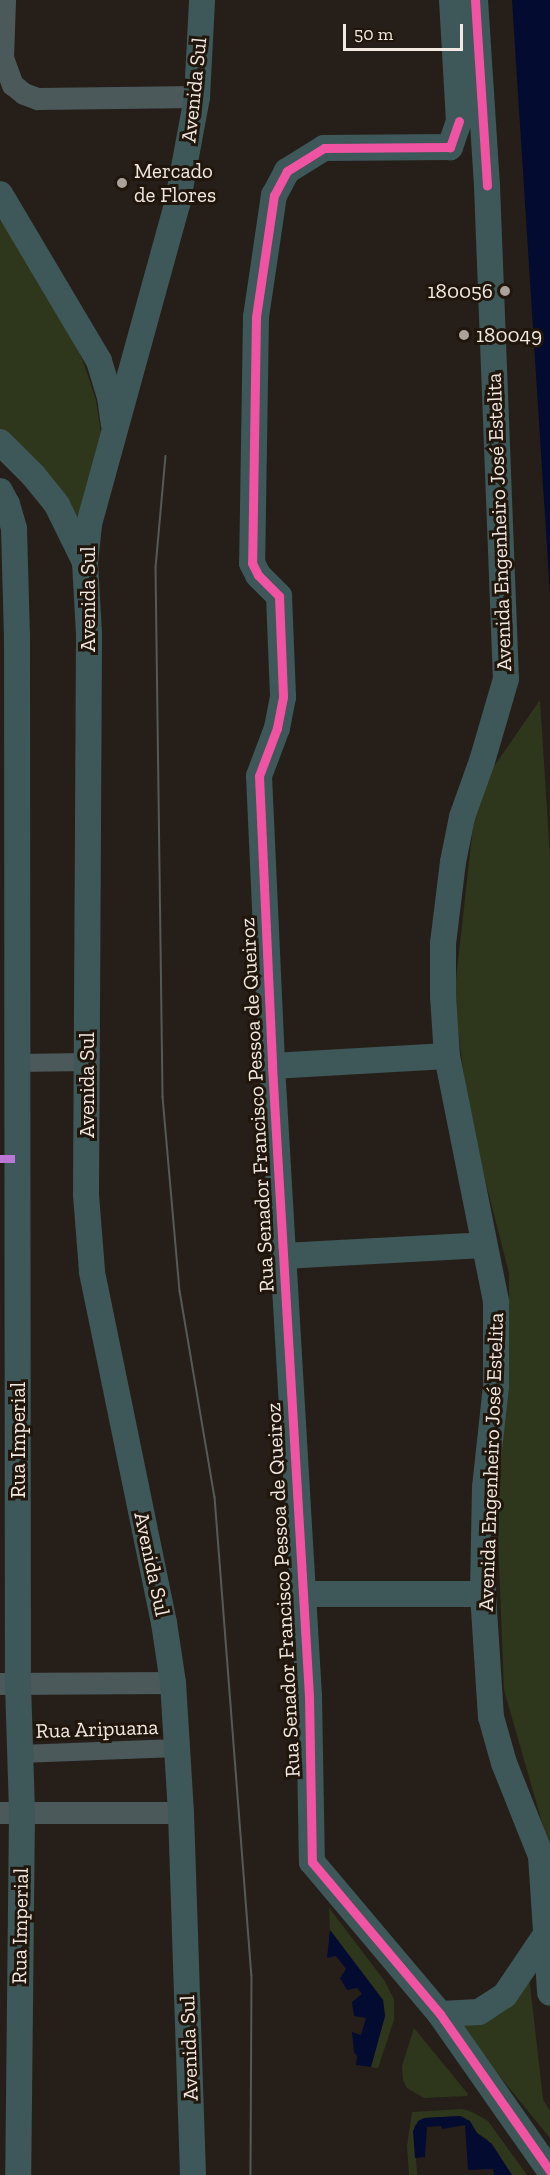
<!DOCTYPE html>
<html>
<head>
<meta charset="utf-8">
<style>
  body { margin:0 }
  #map { position:relative; width:550px; height:2175px; overflow:hidden; background:#261f19; font-family:"Zilla Slab",serif }
  div>[style] { position:absolute }
  .green>* { inset:0; background:#2e371c }
  .water>* { inset:0; background:#040b30 }
  .minor>* { height:18px; margin:-9px; padding:0 9px; transform-origin:9px; border-radius:9px; background:#4b595a }
  .tertiary>* { height:22px; margin:-11px; padding:0 11px; transform-origin:11px; border-radius:11px; background:#4b595a }
  .secondary>* { height:26px; margin:-13px; padding:0 13px; transform-origin:13px; border-radius:13px; background:#3e5758 }
  .tram>* { height:1.5px; margin:-0.75px; padding:0 0.75px; transform-origin:0.75px; border-radius:0.75px; background:#555957 }
  .quiet>* { height:8px; margin-top:-4px; transform-origin:0; background:repeating-linear-gradient(90deg,#ba77d6 0 15px,transparent 0 23px) }
  .cycleway>* { height:9px; margin:-4.5px; padding:0 4.5px; transform-origin:4.5px; border-radius:4.5px; background:#f153a3 }
  .dots>* { width:16px; height:16px; translate:-50% -50%; box-sizing:border-box; border:3px solid #21160b; border-radius:50% }
  span { translate:-50% -50%; white-space:nowrap; text-align:center; line-height:1.15; -webkit-text-stroke:6px #21160b; paint-order:stroke }
  .street-label { font-size:21px; color:#f2e9e2 }
  .poi-label { font-size:21px; color:#f2e9e2 }
  .left { translate:0 -50%; text-align:left }
  .right { translate:-100% -50%; text-align:right }
  .scale { position:absolute; left:343px; top:24px; width:120px; height:27px; box-sizing:border-box; border:3px solid #f2e9e2; border-top:0; padding-left:8px; font-size:18px; line-height:21px; white-space:nowrap; color:#f2e9e2; -webkit-text-stroke:4px #21160b; paint-order:stroke }
</style>
</head>
<body>
<div id="map">
  <div class="green">
    <i style="clip-path:polygon(0 220px,58px 309px,83px 361px,96px 400px,101px 433px,78px 517px,0 430px)"></i>
    <i style="clip-path:polygon(540px 700px,550px 857px,550px 1850px,504px 1690px,497px 1511px,509px 1364px,509px 1273px,469px 1117px,454px 997px,477px 791px)"></i>
    <i style="clip-path:polygon(329px 1908px,384px 1980px,394px 1999px,394px 2020px,378px 2068px,371px 2067px,385px 2016px,383px 2000px,330px 1930px)"></i>
    <i style="clip-path:polygon(529px 1976px,543px 2099px,550px 2111px,550px 2138px,458px 2025px)"></i>
    <i style="clip-path:polygon(414px 2028px,468px 2094px,467px 2096px,424px 2098px,407px 2088px,403px 2080px,402px 2066px)"></i>
    <i style="clip-path:polygon(462px 2109px,472px 2112px,488px 2121px,527px 2175px,512px 2175px,487px 2139px,477px 2133px,465px 2118px,460px 2116px,424px 2118px,414px 2126px,417px 2175px,409px 2175px,407px 2146px,412px 2112px)"></i>
  </div>
  <div class="water">
    <i style="clip-path:polygon(512px 0,550px 0,550px 594px)"></i>
    <i style="clip-path:polygon(330px 1930px,383px 2000px,385px 2016px,371px 2067px,356px 2065px,357px 2056px,354px 2052px,352px 2032px,361px 2035px,366px 2018px,354px 2016px,352px 2002px,362px 1994px,357px 1988px,347px 1990px,340px 1978px,346px 1969px,336px 1956px,327px 1958px)"></i>
    <i style="clip-path:polygon(460px 2116px,470px 2121px,477px 2133px,492px 2144px,512px 2175px,494px 2175px,493px 2169px,468px 2170px,465px 2125px,442px 2129px,441px 2126px,427px 2127px,425px 2157px,415px 2158px,413px 2131px,418px 2121px,424px 2118px)"></i>
  </div>
  <div class="minor">
    <i style="left:17px;top:1063px;width:70px;rotate:-0.8deg"></i>
    <i style="left:20px;top:1754px;width:157px;rotate:-2.2deg"></i>
  </div>
  <div class="tertiary">
    <i style="left:3px;top:58px;width:29px;rotate:70deg"></i>
    <i style="left:13px;top:85px;width:14px;rotate:39deg"></i>
    <i style="left:24px;top:94px;width:15px;rotate:20deg"></i>
    <i style="left:38px;top:99px;width:159px;rotate:-0.7deg"></i>
    <i style="left:0;top:66px;width:9px;rotate:-69deg"></i>
    <i style="left:3px;top:58px;width:58px;rotate:-88deg"></i>
    <i style="left:0;top:1684px;width:173px;rotate:-0.3deg"></i>
    <i style="left:0;top:1813px;width:181px"></i>
  </div>
  <div class="secondary">
    <i style="left:452px;top:0;width:121px;rotate:86.7deg"></i>
    <i style="left:459px;top:121px;width:28px;rotate:109deg"></i>
    <i style="left:450px;top:147px;width:126px;rotate:179.5deg"></i>
    <i style="left:324px;top:148px;width:44px;rotate:148.1deg"></i>
    <i style="left:287px;top:171px;width:27px;rotate:118deg"></i>
    <i style="left:274px;top:195px;width:123px;rotate:98.4deg"></i>
    <i style="left:256px;top:317px;width:246px;rotate:90.9deg"></i>
    <i style="left:252px;top:563px;width:13px;rotate:63deg"></i>
    <i style="left:258px;top:575px;width:30px;rotate:45deg"></i>
    <i style="left:279px;top:596px;width:101px;rotate:87.7deg"></i>
    <i style="left:283px;top:697px;width:32px;rotate:101deg"></i>
    <i style="left:277px;top:728px;width:51px;rotate:110.6deg"></i>
    <i style="left:259px;top:776px;width:290px;rotate:87.4deg"></i>
    <i style="left:272px;top:1066px;width:631px;rotate:86.64deg"></i>
    <i style="left:309px;top:1696px;width:166px;rotate:89deg"></i>
    <i style="left:312px;top:1862px;width:199px;rotate:49.9deg"></i>
    <i style="left:440px;top:2014px;width:192px;rotate:55deg"></i>
    <i style="left:475px;top:0;width:186px;rotate:86.3deg"></i>
    <i style="left:487px;top:186px;width:493px;rotate:87.8deg"></i>
    <i style="left:506px;top:679px;width:85px;rotate:106.3deg"></i>
    <i style="left:482px;top:761px;width:59px;rotate:109.7deg"></i>
    <i style="left:462px;top:817px;width:46px;rotate:101.3deg"></i>
    <i style="left:453px;top:862px;width:82px;rotate:97deg"></i>
    <i style="left:443px;top:943px;width:53px;rotate:90deg"></i>
    <i style="left:443px;top:996px;width:60px;rotate:86.2deg"></i>
    <i style="left:447px;top:1056px;width:251px;rotate:78.7deg"></i>
    <i style="left:496px;top:1302px;width:84px;rotate:90deg"></i>
    <i style="left:496px;top:1386px;width:102px;rotate:96.2deg"></i>
    <i style="left:485px;top:1487px;width:107px;rotate:91.1deg"></i>
    <i style="left:483px;top:1594px;width:123px;rotate:86.3deg"></i>
    <i style="left:491px;top:1717px;width:48px;rotate:74.2deg"></i>
    <i style="left:504px;top:1763px;width:100px;rotate:68.3deg"></i>
    <i style="left:541px;top:1856px;width:137px;rotate:86.2deg"></i>
    <i style="left:0;top:194px;width:194px;rotate:59.3deg"></i>
    <i style="left:99px;top:361px;width:38px;rotate:73deg"></i>
    <i style="left:110px;top:397px;width:28px;rotate:82deg"></i>
    <i style="left:0;top:442px;width:47px;rotate:45deg"></i>
    <i style="left:33px;top:475px;width:38px;rotate:51deg"></i>
    <i style="left:57px;top:505px;width:64px;rotate:63.8deg"></i>
    <i style="left:0;top:491px;width:15px;rotate:62deg"></i>
    <i style="left:7px;top:504px;width:26px;rotate:74deg"></i>
    <i style="left:14px;top:529px;width:106px;rotate:88.4deg"></i>
    <i style="left:17px;top:635px;width:1049px;rotate:89.95deg"></i>
    <i style="left:18px;top:1684px;width:129px;rotate:88.2deg"></i>
    <i style="left:22px;top:1813px;width:362px;rotate:90.6deg"></i>
    <i style="left:272px;top:1066px;width:175px;rotate:-3.3deg"></i>
    <i style="left:283px;top:1256px;width:201px;rotate:-3.1deg"></i>
    <i style="left:301px;top:1594px;width:182px"></i>
    <i style="left:440px;top:2014px;width:39px;rotate:-3deg"></i>
    <i style="left:479px;top:2012px;width:31px;rotate:-33deg"></i>
    <i style="left:505px;top:1995px;width:75px;rotate:-55.9deg"></i>
    <i style="left:193px;top:2175px;width:362px;rotate:-91.9deg"></i>
    <i style="left:181px;top:1813px;width:130px;rotate:-93.5deg"></i>
    <i style="left:173px;top:1683px;width:61px;rotate:-98.5deg"></i>
    <i style="left:164px;top:1623px;width:359px;rotate:-101.6deg"></i>
    <i style="left:92px;top:1271px;width:77px;rotate:-94.5deg"></i>
    <i style="left:86px;top:1194px;width:560px;rotate:-89.69deg"></i>
    <i style="left:89px;top:634px;width:71px;rotate:-93.2deg"></i>
    <i style="left:85px;top:563px;width:39px;rotate:-84deg"></i>
    <i style="left:89px;top:524px;width:331px;rotate:-74.6deg"></i>
    <i style="left:177px;top:205px;width:110px;rotate:-79.5deg"></i>
    <i style="left:197px;top:97px;width:97px;rotate:-87deg"></i>
  </div>
  <div class="tram">
    <i style="left:166px;top:456px;width:111px;rotate:95.1deg"></i>
    <i style="left:156px;top:567px;width:530px;rotate:89.24deg"></i>
    <i style="left:163px;top:1097px;width:195px;rotate:85deg"></i>
    <i style="left:180px;top:1291px;width:209px;rotate:80.4deg"></i>
    <i style="left:215px;top:1497px;width:479px;rotate:85.6deg"></i>
    <i style="left:252px;top:1975px;width:200px;rotate:90.3deg"></i>
  </div>
  <div class="quiet">
    <i style="left:0;top:1159px;width:17px"></i>
  </div>
  <div class="cycleway">
    <i style="left:475px;top:0;width:186px;rotate:86.3deg"></i>
    <i style="left:459px;top:121px;width:28px;rotate:109deg"></i>
    <i style="left:450px;top:147px;width:126px;rotate:179.5deg"></i>
    <i style="left:324px;top:148px;width:44px;rotate:148.1deg"></i>
    <i style="left:287px;top:171px;width:27px;rotate:118deg"></i>
    <i style="left:274px;top:195px;width:123px;rotate:98.4deg"></i>
    <i style="left:256px;top:317px;width:246px;rotate:90.9deg"></i>
    <i style="left:252px;top:563px;width:13px;rotate:63deg"></i>
    <i style="left:258px;top:575px;width:30px;rotate:45deg"></i>
    <i style="left:279px;top:596px;width:101px;rotate:87.7deg"></i>
    <i style="left:283px;top:697px;width:32px;rotate:101deg"></i>
    <i style="left:277px;top:728px;width:51px;rotate:110.6deg"></i>
    <i style="left:259px;top:776px;width:290px;rotate:87.4deg"></i>
    <i style="left:272px;top:1066px;width:631px;rotate:86.64deg"></i>
    <i style="left:309px;top:1696px;width:166px;rotate:89deg"></i>
    <i style="left:312px;top:1862px;width:199px;rotate:49.9deg"></i>
    <i style="left:440px;top:2014px;width:192px;rotate:55deg"></i>
  </div>
  <div class="dots">
    <i style="left:122px;top:183px;background:#aba29c"></i>
    <i style="left:505px;top:291px;background:#aba29c"></i>
    <i style="left:464px;top:335px;background:#aba29c"></i>
  </div>
  <div class="street-label">
    <span style="left:194px;top:90px;rotate:-84deg">Avenida Sul</span>
    <span style="left:499px;top:522px;rotate:-92deg">Avenida Engenheiro José Estelita</span>
    <span style="left:88px;top:599px;rotate:-90deg">Avenida Sul</span>
    <span style="left:87px;top:1085px;rotate:-90deg">Avenida Sul</span>
    <span style="left:257px;top:1105px;rotate:-93deg">Rua Senador Francisco Pessoa de Queiroz</span>
    <span style="left:18px;top:1440px;rotate:-90deg">Rua Imperial</span>
    <span style="left:491px;top:1462px;rotate:-88deg">Avenida Engenheiro José Estelita</span>
    <span style="left:152px;top:1564px;rotate:78deg">Avenida Sul</span>
    <span style="left:283px;top:1590px;rotate:-93deg">Rua Senador Francisco Pessoa de Queiroz</span>
    <span style="left:97px;top:1729px;rotate:-2deg">Rua Aripuana</span>
    <span style="left:20px;top:1926px;rotate:-89deg">Rua Imperial</span>
    <span style="left:189px;top:2048px;rotate:-92deg">Avenida Sul</span>
  </div>
  <div class="poi-label">
    <span class="left" style="left:134px;top:183px">Mercado<br>de Flores</span>
    <span class="right" style="left:493px;top:291px">180056</span>
    <span class="left" style="left:476px;top:335px">180049</span>
  </div>
  <div class="scale">50 m</div>
</div>
</body>
</html>
